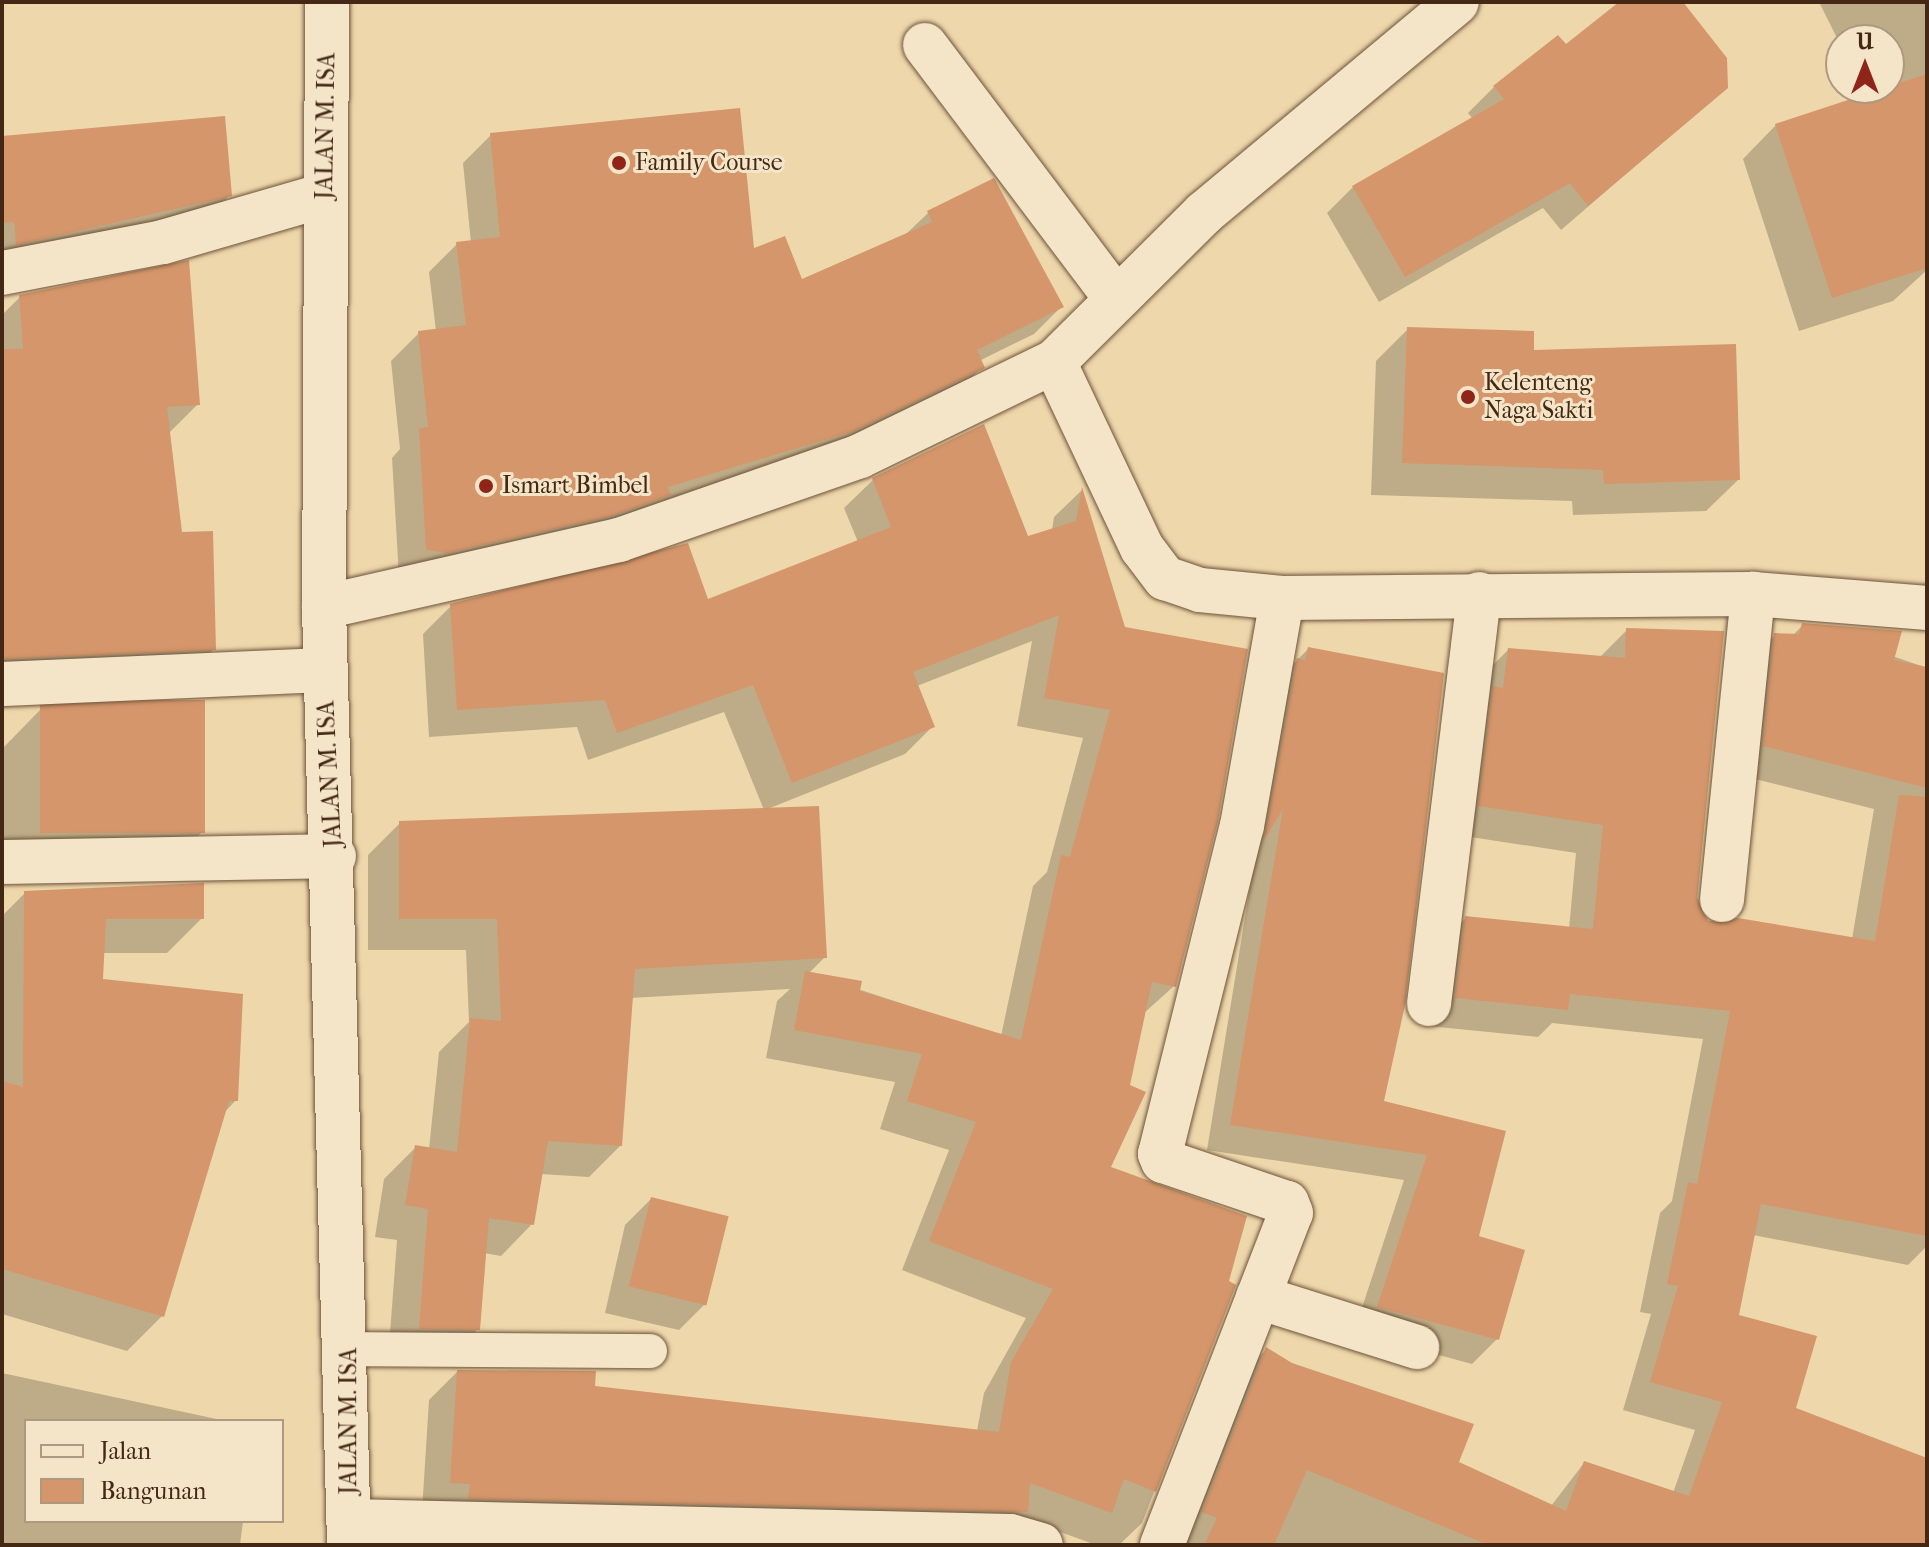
<!DOCTYPE html>
<html>
<head>
<meta charset="utf-8">
<style>
  body { margin:0 }
  #map { position:relative; width:1929px; height:1547px; overflow:hidden; background:#eed7ab; font-family:"IM FELL French Canon",serif }
  div>[style] { position:absolute }
  .shadow>* { inset:0; background:#0003 }
  .building>* { inset:0; background:#d5966b; transform-origin:0 0 }
  .roads { filter:drop-shadow(0 0 2px #6e533a) drop-shadow(0 0 2px #6e533a) }
  .service>* { height:34px; margin:-17px; padding:0 17px; transform-origin:17px; border-radius:17px; background:#f4e5c8 }
  .minor>* { height:44px; margin:-22px; padding:0 22px; transform-origin:22px; border-radius:22px; background:#f4e5c8 }
  .secondary>* { height:44px; margin:-22px; padding:0 22px; transform-origin:22px; border-radius:22px; background:#f4e5c8 }
  .dots>* { width:22px; height:22px; translate:-50% -50%; box-sizing:border-box; border:4px solid #f4e5c8; border-radius:50% }
  span { translate:-50% -50%; white-space:nowrap; text-align:center; line-height:1.15; -webkit-text-stroke:6px #f4e5c8; paint-order:stroke }
  .street-label { font-size:24px; color:#442714 }
  .poi-label { font-size:24px; color:#442714 }
  .left { translate:0 -50%; text-align:left }
  .frame { position:absolute; inset:0; border:4px solid #442714; pointer-events:none }
  .legend { position:absolute; left:24px; top:1419px; width:260px; height:104px; box-sizing:border-box; background:#f4e5c8; border:2px solid #ae9980; margin:0; padding:10px 14px; list-style:none; font-size:24px; color:#442714 }
  .legend li { display:flex; align-items:center; gap:16px; height:40px }
  .legend b { width:40px; border:2px solid #ae9980 }
  .north { position:absolute; left:1825px; top:24px; width:80px; height:80px; box-sizing:border-box; background:#f4e5c8; border:2px solid #ae9980; border-radius:50%; rotate:0deg; font-size:22px; font-weight:700; line-height:32px; text-align:center; color:#442714 }
  .north::after { content:''; display:block; margin:auto; width:28px; height:36px; background:#8f2418; clip-path:polygon(50% 0,100% 100%,50% 72%,0 100%) }
</style>
</head>
<body>
<div id="map">
  <div class="shadow">
    <i style="clip-path:polygon(1622px 2px,1681px 2px,1726px 88px,1561px 230px,1543px 208px,1379px 302px,1327px 213px,1353px 187px,1473px 119px,1468px 113px,1494px 87px,1565px 47px)"></i>
    <i style="clip-path:polygon(1819px 2px,1927px 2px,1927px 270px,1893px 301px,1799px 331px,1743px 159px,1776px 125px,1866px 96px,1862px 88px,1889px 88px,1889px 40px,1841px 46px)"></i>
    <i style="clip-path:polygon(491px 135px,752px 251px,801px 282px,903px 237px,928px 213px,1062px 306px,1034px 334px,979px 361px,982px 367px,954px 395px,641px 523px,399px 577px,392px 458px,400px 449px,391px 361px,419px 333px,436px 331px,429px 272px,457px 244px,471px 243px,463px 163px)"></i>
    <i style="clip-path:polygon(2px 138px,230px 195px,197px 228px,2px 272px)"></i>
    <i style="clip-path:polygon(20px 297px,198px 404px,168px 434px,180px 534px,214px 649px,181px 682px,2px 690px,2px 315px)"></i>
    <i style="clip-path:polygon(1408px 329px,1531px 352px,1738px 480px,1706px 511px,1573px 515px,1572px 501px,1371px 495px,1376px 361px)"></i>
    <i style="clip-path:polygon(evenodd,873px 480px,1027px 538px,1052px 530px,1054px 517px,1081px 491px,1123px 629px,1174px 986px,1143px 1014px,1108px 1168px,1234px 1286px,1142px 1523px,1119px 1545px,1096px 1545px,1030px 1521px,422px 1511px,429px 1400px,457px 1372px,977px 1431px,984px 1393px,1026px 1318px,902px 1270px,949px 1150px,880px 1129px,895px 1082px,766px 1058px,777px 1001px,790px 989px,630px 998px,620px 1146px,589px 1177px,540px 1174px,532px 1224px,501px 1256px,484px 1253px,478px 1329px,446px 1361px,388px 1360px,397px 1240px,375px 1237px,384px 1179px,416px 1147px,429px 1149px,439px 1052px,469px 1022px,466px 950px,368px 950px,368px 855px,400px 823px,764px 810px,724px 712px,588px 760px,577px 727px,429px 737px,423px 634px,451px 606px,706px 602px,858px 542px,844px 508px,873px 480px,1032px 641px,1017px 726px,1083px 738px,1047px 872px,1033px 886px,1001px 1036px,809px 973px,825px 957px,765px 810px,905px 754px,933px 726px,917px 686px,1032px 641px)"></i>
    <i style="clip-path:polygon(1803px 625px,1927px 668px,1927px 1246px,1908px 1265px,1753px 1235px,1737px 1316px,1793px 1410px,1927px 1460px,1920px 1545px,1173px 1545px,1238px 1378px,1266px 1350px,1456px 1463px,1551px 1506px,1584px 1463px,1673px 1493px,1695px 1430px,1623px 1410px,1651px 1314px,1640px 1312px,1660px 1213px,1672px 1201px,1703px 1039px,1552px 1023px,1538px 1037px,1428px 1026px,1437px 946px,1466px 918px,1569px 929px,1576px 853px,1451px 834px,1480px 678px,1508px 650px,1599px 658px,1627px 630px,1722px 633px,1696px 912px,1718px 927px,1852px 939px,1874px 809px,1735px 774px,1746px 664px,1775px 635px,1792px 636px)"></i>
    <i style="clip-path:polygon(1308px 649px,1381px 1102px,1503px 1132px,1477px 1238px,1497px 1339px,1472px 1364px,1354px 1332px,1404px 1180px,1207px 1150px,1257px 844px,1273px 685px)"></i>
    <i style="clip-path:polygon(41px 709px,202px 832px,165px 870px,3px 873px,4px 747px)"></i>
    <i style="clip-path:polygon(25px 893px,202px 918px,167px 953px,102px 953px,100px 981px,236px 1100px,223px 1114px,162px 1316px,127px 1351px,2px 1314px,2px 916px)"></i>
    <i style="clip-path:polygon(651px 1199px,705px 1304px,679px 1330px,605px 1313px,625px 1225px)"></i>
    <i style="clip-path:polygon(2px 1373px,226px 1421px,26px 1421px,26px 1521px,243px 1521px,240px 1545px,2px 1545px)"></i>
  </div>
  <div class="building">
    <i style="clip-path:polygon(1619px 2px,1683px 2px,1727px 58px,1728px 88px,1588px 206px,1570px 183px,1405px 277px,1352px 186px,1504px 99px,1493px 86px,1558px 35px,1566px 44px)"></i>
    <i style="clip-path:polygon(1927px 74px,1927px 268px,1832px 298px,1775px 124px)"></i>
    <i style="clip-path:polygon(740px 108px,754px 248px,785px 236px,802px 279px,932px 222px,927px 211px,994px 178px,1064px 307px,977px 350px,985px 368px,854px 431px,668px 487px,671px 495px,612px 516px,447px 553px,426px 550px,419px 428px,428px 427px,418px 331px,466px 325px,456px 242px,500px 237px,490px 133px)"></i>
    <i style="clip-path:polygon(225px 116px,232px 196px,16px 245px,14px 222px,2px 223px,2px 136px)"></i>
    <i style="clip-path:polygon(189px 260px,200px 405px,167px 407px,182px 532px,213px 531px,216px 650px,2px 659px,2px 349px,23px 349px,19px 295px)"></i>
    <i style="clip-path:polygon(1407px 327px,1534px 331px,1534px 350px,1736px 344px,1740px 480px,1604px 484px,1603px 470px,1402px 463px)"></i>
    <i style="clip-path:polygon(984px 424px,1028px 536px,1076px 521px,1082px 487px,1125px 627px,1248px 649px,1218px 821px,1176px 987px,1152px 982px,1130px 1085px,1146px 1092px,1111px 1167px,1247px 1216px,1229px 1281px,1236px 1285px,1156px 1492px,1124px 1479px,1112px 1513px,1030px 1483px,1028px 1512px,468px 1499px,470px 1484px,450px 1483px,457px 1370px,596px 1371px,595px 1386px,999px 1432px,1011px 1362px,1053px 1289px,929px 1241px,976px 1122px,907px 1101px,922px 1054px,794px 1030px,805px 971px,862px 981px,860px 991px,1021px 1040px,1061px 855px,1070px 857px,1110px 710px,1044px 698px,1059px 615px,913px 672px,935px 727px,792px 783px,753px 685px,617px 733px,605px 700px,457px 710px,450px 604px,688px 543px,708px 599px,891px 527px,872px 478px)"></i>
    <i style="clip-path:polygon(1802px 623px,1902px 631px,1894px 660px,1927px 667px,1927px 788px,1763px 746px,1774px 633px,1799px 634px)"></i>
    <i style="clip-path:polygon(1626px 628px,1724px 631px,1697px 897px,1708px 921px,1738px 918px,1875px 941px,1899px 795px,1927px 797px,1927px 1236px,1761px 1204px,1739px 1315px,1817px 1336px,1796px 1408px,1927px 1458px,1927px 1545px,1488px 1545px,1307px 1470px,1274px 1545px,1204px 1545px,1217px 1518px,1202px 1512px,1266px 1347px,1292px 1363px,1474px 1424px,1459px 1462px,1566px 1511px,1584px 1461px,1689px 1496px,1722px 1402px,1650px 1382px,1678px 1286px,1667px 1284px,1688px 1182px,1697px 1184px,1730px 1011px,1570px 994px,1568px 1010px,1455px 998px,1465px 916px,1593px 929px,1603px 825px,1478px 806px,1493px 686px,1503px 688px,1508px 648px,1625px 658px)"></i>
    <i style="clip-path:polygon(1308px 647px,1444px 673px,1405px 1005px,1384px 1101px,1506px 1131px,1479px 1236px,1525px 1250px,1499px 1340px,1377px 1307px,1427px 1155px,1230px 1125px,1283px 809px,1264px 840px,1297px 658px,1305px 660px)"></i>
    <i style="left:205px;top:700px;width:133px;height:165px;rotate:90deg"></i>
    <i style="clip-path:polygon(819px 806px,827px 958px,635px 969px,622px 1146px,548px 1141px,534px 1225px,489px 1218px,480px 1330px,419px 1329px,428px 1209px,405px 1205px,415px 1145px,457px 1152px,470px 1018px,501px 1021px,497px 919px,399px 919px,399px 821px)"></i>
    <i style="clip-path:polygon(204px 883px,204px 919px,106px 919px,103px 979px,243px 994px,238px 1101px,229px 1101px,164px 1317px,2px 1269px,2px 1081px,23px 1087px,24px 891px)"></i>
    <i style="left:651px;top:1197px;width:80px;height:92px;rotate:14deg"></i>
  </div>
  <div class="roads">
    <div class="service">
      <i style="left:349px;top:1349px;width:301px;rotate:0.4deg"></i>
    </div>
    <div class="minor">
      <i style="left:925px;top:45px;width:316px;rotate:53deg"></i>
      <i style="left:2px;top:273px;width:164px;rotate:-10.9deg"></i>
      <i style="left:163px;top:242px;width:169px;rotate:-16.2deg"></i>
      <i style="left:1054px;top:362px;width:206px;rotate:64.7deg"></i>
      <i style="left:1142px;top:548px;width:38px;rotate:53deg"></i>
      <i style="left:1165px;top:578px;width:37px;rotate:19deg"></i>
      <i style="left:1200px;top:590px;width:82px;rotate:5.6deg"></i>
      <i style="left:1282px;top:598px;width:471px;rotate:-0.5deg"></i>
      <i style="left:1753px;top:594px;width:175px;rotate:4.6deg"></i>
      <i style="left:324px;top:607px;width:303px;rotate:-12.8deg"></i>
      <i style="left:619px;top:540px;width:255px;rotate:-19.2deg"></i>
      <i style="left:860px;top:456px;width:216px;rotate:-25.9deg"></i>
      <i style="left:1054px;top:362px;width:211px;rotate:-44.8deg"></i>
      <i style="left:1204px;top:213px;width:329px;rotate:-39.8deg"></i>
      <i style="left:2px;top:684px;width:323px;rotate:-2.5deg"></i>
      <i style="left:2px;top:862px;width:332px;rotate:-1deg"></i>
      <i style="left:1722px;top:900px;width:308px;rotate:-84.2deg"></i>
      <i style="left:1429px;top:1004px;width:413px;rotate:-83deg"></i>
      <i style="left:1258px;top:1297px;width:167px;rotate:17.5deg"></i>
      <i style="left:349px;top:1521px;width:661px;rotate:1.3deg"></i>
      <i style="left:1010px;top:1536px;width:32px;rotate:16deg"></i>
      <i style="left:1162px;top:1545px;width:356px;rotate:-68.8deg"></i>
      <i style="left:1291px;top:1213px;width:11px;rotate:-112deg"></i>
      <i style="left:1287px;top:1203px;width:131px;rotate:-161.3deg"></i>
      <i style="left:1163px;top:1161px;width:8px;rotate:-113deg"></i>
      <i style="left:1160px;top:1154px;width:338px;rotate:-76deg"></i>
      <i style="left:1242px;top:826px;width:231px;rotate:-80deg"></i>
    </div>
    <div class="secondary">
      <i style="left:327px;top:2px;width:605px;rotate:90.28deg"></i>
      <i style="left:324px;top:607px;width:938px;rotate:88.47deg"></i>
    </div>
  </div>
  <div class="dots">
    <i style="left:619px;top:163px;background:#8f2418"></i>
    <i style="left:1468px;top:397px;background:#8f2418"></i>
    <i style="left:486px;top:486px;background:#8f2418"></i>
  </div>
  <div class="street-label">
    <span style="left:326px;top:126px;rotate:-89deg">JALAN M. ISA</span>
    <span style="left:330px;top:774px;rotate:-93deg">JALAN M. ISA</span>
    <span style="left:349px;top:1421px;rotate:-90deg">JALAN M. ISA</span>
  </div>
  <div class="poi-label">
    <span class="left" style="left:635px;top:163px">Family Course</span>
    <span class="left" style="left:1484px;top:397px">Kelenteng<br>Naga Sakti</span>
    <span class="left" style="left:502px;top:486px">Ismart Bimbel</span>
  </div>
  <div class="frame"></div>
  <ul class="legend">
  <li><b style="height:10px;background:#f4e5c8"></b>Jalan</li>
  <li><b style="height:22px;background:#d5966b"></b>Bangunan</li>
  </ul>
  <div class="north">U</div>
</div>
</body>
</html>
